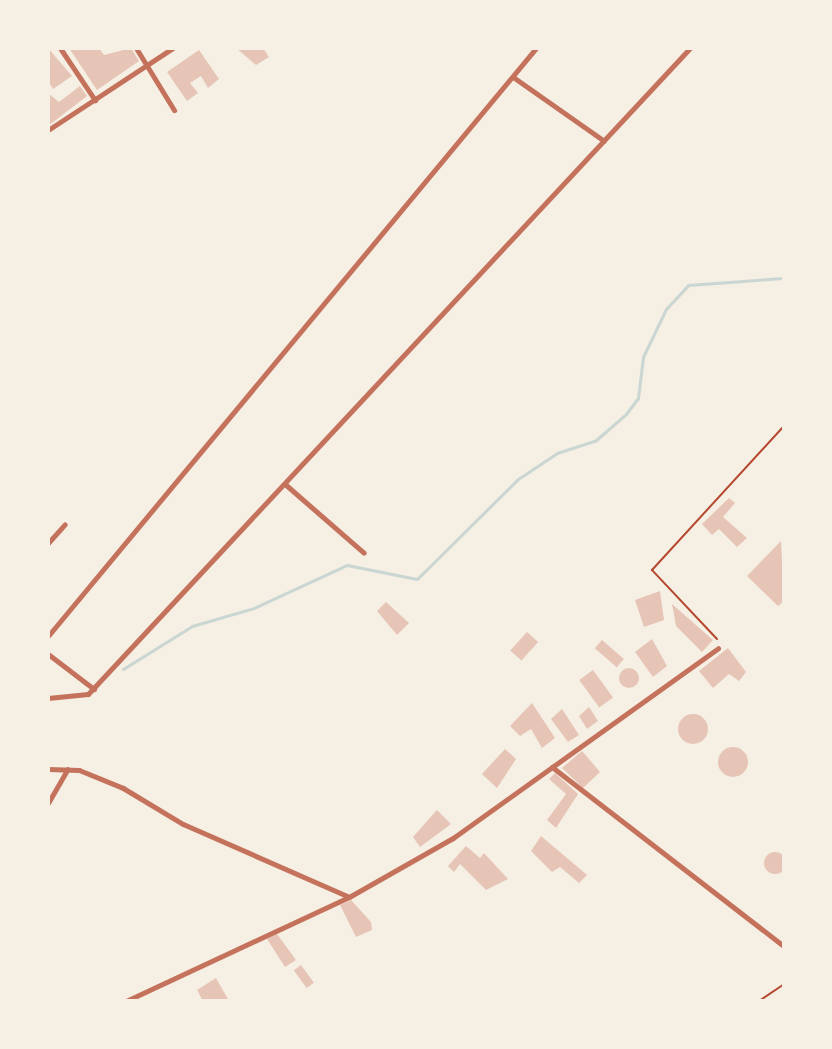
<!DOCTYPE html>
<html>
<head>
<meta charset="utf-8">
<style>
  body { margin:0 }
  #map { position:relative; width:832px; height:1049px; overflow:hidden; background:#f6efe4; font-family:Karla,sans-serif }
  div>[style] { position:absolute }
  .stream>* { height:3px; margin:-1.5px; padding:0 1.5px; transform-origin:1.5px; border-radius:1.5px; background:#c9d6d2 }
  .building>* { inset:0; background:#e6c5b7; transform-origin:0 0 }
  .round { border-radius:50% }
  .path>* { height:2px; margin:-1px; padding:0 1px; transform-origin:1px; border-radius:1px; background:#b5482f }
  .minor>* { height:5px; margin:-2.5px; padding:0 2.5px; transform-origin:2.5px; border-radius:2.5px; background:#c5725c }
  span { translate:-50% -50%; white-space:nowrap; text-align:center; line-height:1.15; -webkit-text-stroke:6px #f6efe4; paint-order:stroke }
  .frame { position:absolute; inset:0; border:50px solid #f6efe4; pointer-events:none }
</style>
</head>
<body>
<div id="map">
  <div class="stream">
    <i style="left:123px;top:669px;width:81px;rotate:-31.9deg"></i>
    <i style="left:192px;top:626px;width:65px;rotate:-16.2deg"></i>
    <i style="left:254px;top:608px;width:102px;rotate:-24.8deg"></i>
    <i style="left:347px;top:565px;width:71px;rotate:11.3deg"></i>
    <i style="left:417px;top:579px;width:142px;rotate:-44.7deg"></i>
    <i style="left:518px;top:479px;width:47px;rotate:-33.7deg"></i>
    <i style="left:557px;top:453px;width:40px;rotate:-18deg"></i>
    <i style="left:595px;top:441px;width:41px;rotate:-41.1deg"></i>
    <i style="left:626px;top:414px;width:20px;rotate:-53deg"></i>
    <i style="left:638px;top:398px;width:41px;rotate:-83deg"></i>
    <i style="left:643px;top:357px;width:53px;rotate:-64.4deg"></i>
    <i style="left:666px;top:309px;width:33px;rotate:-47deg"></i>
    <i style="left:688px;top:285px;width:96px;rotate:-4.2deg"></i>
  </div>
  <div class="building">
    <i style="clip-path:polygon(48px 48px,72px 76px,53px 89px,48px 81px)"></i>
    <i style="clip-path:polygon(69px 48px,99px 48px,104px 55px,131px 48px,139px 61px,97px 90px)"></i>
    <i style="clip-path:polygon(236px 48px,263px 48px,269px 57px,256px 65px)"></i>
    <i style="clip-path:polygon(199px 50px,219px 79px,208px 88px,201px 76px,190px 83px,198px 93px,187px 101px,167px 72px)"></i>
    <i style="clip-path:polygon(80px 86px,87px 96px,48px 126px,48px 93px,59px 102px)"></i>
    <i style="clip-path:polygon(729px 498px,735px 503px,723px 517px,747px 538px,737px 547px,719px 529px,712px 535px,702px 524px)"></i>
    <i style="clip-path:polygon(781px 541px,784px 601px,778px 606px,747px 576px)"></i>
    <i style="clip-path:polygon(660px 591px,664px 620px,644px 627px,635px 600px)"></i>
    <i style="clip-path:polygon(386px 602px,409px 623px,397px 635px,377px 611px)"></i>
    <i style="clip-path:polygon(672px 604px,713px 640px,702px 652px,676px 626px)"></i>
    <i style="left:527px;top:632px;width:15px;height:25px;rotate:42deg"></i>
    <i style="clip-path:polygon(652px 639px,667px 666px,653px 677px,635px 652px)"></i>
    <i style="left:602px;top:640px;width:29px;height:11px;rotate:41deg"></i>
    <i style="clip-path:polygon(728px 648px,746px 672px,739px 681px,729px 674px,713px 688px,699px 671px)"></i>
    <i class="round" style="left:619px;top:668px;width:20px;height:20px"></i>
    <i style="left:593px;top:670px;width:34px;height:17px;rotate:54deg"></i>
    <i style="clip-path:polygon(532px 703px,555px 738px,542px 748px,531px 729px,520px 736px,510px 726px)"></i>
    <i style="clip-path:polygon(589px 707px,598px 721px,587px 729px,579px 716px)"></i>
    <i style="clip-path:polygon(562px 709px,579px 735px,568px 742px,551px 719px)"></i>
    <i class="round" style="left:678px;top:714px;width:30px;height:30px"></i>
    <i class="round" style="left:718px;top:747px;width:30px;height:30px"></i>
    <i style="clip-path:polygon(505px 749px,516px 759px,497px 788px,482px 774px)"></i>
    <i style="clip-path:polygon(582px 751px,600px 772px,583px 788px,562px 768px)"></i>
    <i style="clip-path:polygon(555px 773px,578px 794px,556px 828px,547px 820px,566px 794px,549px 779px)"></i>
    <i style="clip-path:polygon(437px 810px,451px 824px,420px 847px,413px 837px)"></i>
    <i style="clip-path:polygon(541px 836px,587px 875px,579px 883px,560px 867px,552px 872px,531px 851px)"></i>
    <i style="clip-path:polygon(466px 846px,480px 858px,484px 853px,508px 879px,486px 890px,460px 864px,454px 872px,448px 866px)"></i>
    <i class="round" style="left:764px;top:852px;width:22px;height:22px"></i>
    <i style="clip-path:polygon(351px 900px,371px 922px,372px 930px,356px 937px,340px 905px)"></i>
    <i style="clip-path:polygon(277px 934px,296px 960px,285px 967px,267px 939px)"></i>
    <i style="left:301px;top:965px;width:22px;height:9px;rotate:54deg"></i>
    <i style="clip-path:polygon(216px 978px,229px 1001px,203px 1001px,197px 990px)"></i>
  </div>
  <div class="path">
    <i style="left:717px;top:639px;width:95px;rotate:-133.3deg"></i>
    <i style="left:652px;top:570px;width:195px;rotate:-47.5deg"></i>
    <i style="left:759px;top:1001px;width:30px;rotate:-34deg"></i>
  </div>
  <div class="minor">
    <i style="left:60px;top:48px;width:63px;rotate:56.1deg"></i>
    <i style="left:136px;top:48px;width:73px;rotate:58.5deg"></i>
    <i style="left:513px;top:77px;width:111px;rotate:35.1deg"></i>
    <i style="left:48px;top:130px;width:149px;rotate:-33.3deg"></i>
    <i style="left:286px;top:485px;width:103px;rotate:41.1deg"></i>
    <i style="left:48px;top:543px;width:25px;rotate:-48deg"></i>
    <i style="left:48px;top:636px;width:764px;rotate:-50.31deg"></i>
    <i style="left:48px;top:654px;width:58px;rotate:37.3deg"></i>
    <i style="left:48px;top:698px;width:40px;rotate:-5.7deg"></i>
    <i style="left:88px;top:694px;width:883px;rotate:-47.02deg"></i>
    <i style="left:552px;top:767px;width:293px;rotate:37.7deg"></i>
    <i style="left:48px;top:769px;width:31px;rotate:2deg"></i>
    <i style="left:79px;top:770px;width:48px;rotate:22.2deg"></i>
    <i style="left:123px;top:788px;width:70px;rotate:31deg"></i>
    <i style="left:183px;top:824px;width:181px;rotate:23.7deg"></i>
    <i style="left:48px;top:803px;width:39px;rotate:-60deg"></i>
    <i style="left:126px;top:1001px;width:246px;rotate:-25deg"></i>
    <i style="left:349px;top:897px;width:120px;rotate:-29.6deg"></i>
    <i style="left:453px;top:838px;width:326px;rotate:-35.6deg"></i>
  </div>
  <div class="frame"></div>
</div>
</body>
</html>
